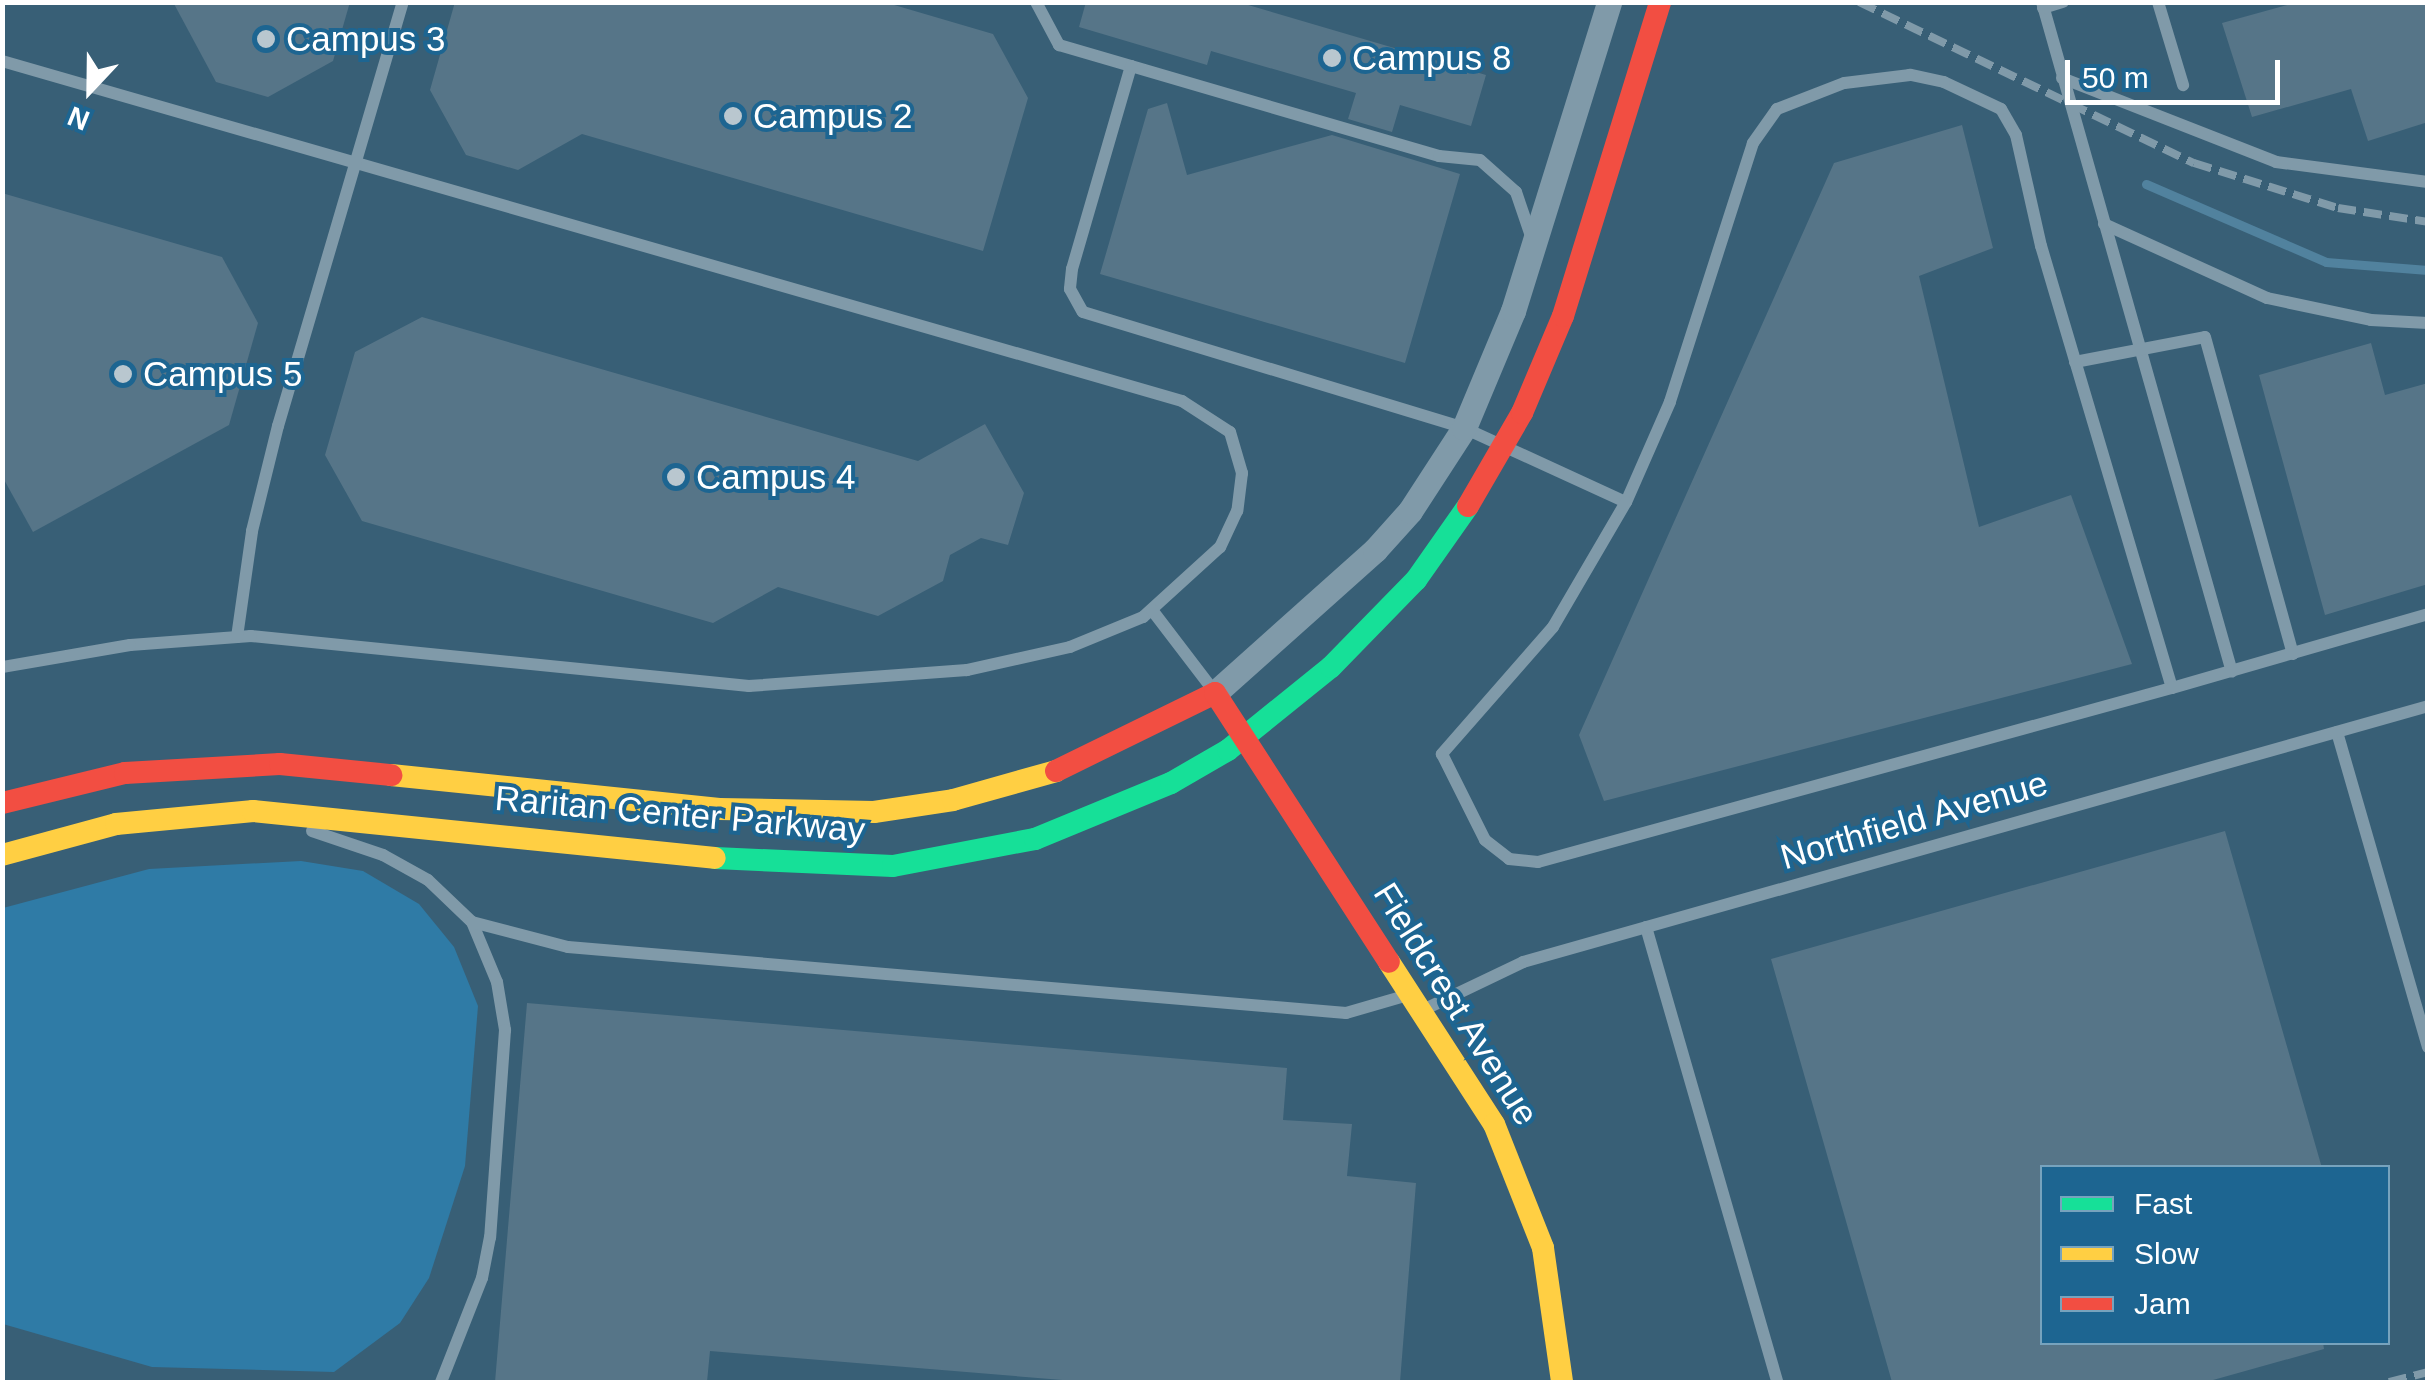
<!DOCTYPE html>
<html>
<head>
<meta charset="utf-8">
<style>
  body { margin:0 }
  #map { position:relative; width:2430px; height:1385px; overflow:hidden; background:#385f76; font-family:Helvetica,sans-serif }
  div>[style] { position:absolute }
  .green>* { inset:0; background:#2f7ba6 }
  .stream>* { height:9px; margin:-4.5px; padding:0 4.5px; transform-origin:4.5px; border-radius:4.5px; background:#51829e }
  .building>* { inset:0; background:#567588 }
  .lane>* { height:12px; margin:-6px; padding:0 6px; transform-origin:6px; border-radius:6px; background:#809aa9 }
  .street>* { height:25px; margin:-12.5px; padding:0 12.5px; transform-origin:12.5px; border-radius:12.5px; background:#809aa9 }
  .fast>* { height:22px; margin:-11px; padding:0 11px; transform-origin:11px; border-radius:11px; background:#16e098 }
  .slow>* { height:22px; margin:-11px; padding:0 11px; transform-origin:11px; border-radius:11px; background:#ffcf43 }
  .jam>* { height:22px; margin:-11px; padding:0 11px; transform-origin:11px; border-radius:11px; background:#f24e42 }
  .rail>* { height:8px; margin-top:-4px; transform-origin:0; background:repeating-linear-gradient(90deg,#809aa9 0 18px,transparent 0 26px) }
  .dots>* { width:28px; height:28px; translate:-50% -50%; box-sizing:border-box; border:5px solid #1d6591; border-radius:50% }
  span { translate:-50% -50%; white-space:nowrap; text-align:center; line-height:1.15; -webkit-text-stroke:8px #1d6591; paint-order:stroke }
  .poi-label { font-size:35px; color:#fff }
  .left { translate:0 -50%; text-align:left }
  .street-label { font-size:35px; color:#fff }
  .frame { position:absolute; inset:0; border:5px solid #fff; pointer-events:none }
  .legend { position:absolute; left:2040px; top:1165px; width:350px; height:180px; box-sizing:border-box; background:#1d6591; border:2px solid #77a3bd; margin:0; padding:12px 18px; list-style:none; font-size:30px; color:#fff }
  .legend li { display:flex; align-items:center; gap:20px; height:50px }
  .legend b { width:50px; border:2px solid #77a3bd }
  .north { position:absolute; left:40px; top:40px; width:100px; height:100px; -webkit-text-stroke:8px #1d6591; paint-order:stroke; rotate:202deg; font-size:28px; font-weight:700; line-height:40px; text-align:center; color:#fff }
  .north::after { content:''; display:block; margin:auto; width:35px; height:45px; background:#fff; clip-path:polygon(50% 0,100% 100%,50% 72%,0 100%) }
  .scale { position:absolute; left:2065px; top:60px; width:215px; height:45px; box-sizing:border-box; border:5px solid #fff; border-top:0; padding-left:12px; font-size:30px; line-height:35px; white-space:nowrap; color:#fff; -webkit-text-stroke:8px #1d6591; paint-order:stroke }
</style>
</head>
<body>
<div id="map">
  <div class="green">
    <i style="clip-path:polygon(301px 861px,363px 871px,419px 904px,454px 947px,478px 1006px,465px 1166px,429px 1278px,400px 1323px,334px 1372px,152px 1367px,3px 1324px,3px 908px,149px 869px)"></i>
  </div>
  <div class="stream">
    <i style="left:2146px;top:184px;width:196px;rotate:23.4deg"></i>
    <i style="left:2326px;top:262px;width:102px;rotate:4.5deg"></i>
  </div>
  <div class="building">
    <i style="clip-path:polygon(173px 2px,350px 2px,333px 61px,268px 97px,216px 82px)"></i>
    <i style="clip-path:polygon(455px 2px,884px 2px,993px 34px,1028px 98px,983px 251px,582px 134px,518px 170px,466px 155px,430px 90px)"></i>
    <i style="clip-path:polygon(1086px 2px,1238px 2px,1486px 75px,1471px 126px,1400px 105px,1392px 132px,1348px 119px,1356px 93px,1211px 51px,1207px 65px,1079px 27px)"></i>
    <i style="clip-path:polygon(2298px 2px,2428px 2px,2428px 122px,2368px 141px,2351px 89px,2252px 117px,2222px 23px)"></i>
    <i style="clip-path:polygon(1167px 103px,1187px 175px,1332px 135px,1460px 174px,1405px 363px,1100px 274px,1148px 109px)"></i>
    <i style="clip-path:polygon(1962px 125px,1993px 248px,1919px 276px,1979px 527px,2071px 495px,2132px 664px,1604px 801px,1579px 735px,1834px 163px)"></i>
    <i style="clip-path:polygon(2px 193px,222px 257px,258px 323px,229px 425px,33px 532px,2px 476px)"></i>
    <i style="clip-path:polygon(422px 317px,918px 461px,985px 424px,1024px 493px,1008px 545px,981px 538px,950px 555px,943px 581px,878px 616px,778px 587px,713px 623px,362px 521px,325px 455px,355px 352px)"></i>
    <i style="clip-path:polygon(2371px 343px,2385px 395px,2428px 383px,2428px 584px,2325px 615px,2259px 375px)"></i>
    <i style="clip-path:polygon(2225px 831px,2322px 1168px,2042px 1168px,2042px 1342px,2323px 1342px,2324px 1349px,2206px 1382px,1892px 1382px,1771px 959px)"></i>
    <i style="clip-path:polygon(527px 1003px,1287px 1068px,1283px 1120px,1352px 1124px,1347px 1176px,1416px 1183px,1400px 1382px,1087px 1382px,710px 1351px,707px 1382px,495px 1382px)"></i>
  </div>
  <div class="lane">
    <i style="left:1036px;top:2px;width:49px;rotate:61.9deg"></i>
    <i style="left:1059px;top:45px;width:75px;rotate:16.3deg"></i>
    <i style="left:1131px;top:66px;width:211px;rotate:106.2deg"></i>
    <i style="left:1072px;top:269px;width:20px;rotate:96deg"></i>
    <i style="left:1070px;top:289px;width:26px;rotate:61deg"></i>
    <i style="left:1083px;top:312px;width:398px;rotate:16.9deg"></i>
    <i style="left:1464px;top:428px;width:178px;rotate:24.6deg"></i>
    <i style="left:2042px;top:2px;width:696px;rotate:74.17deg"></i>
    <i style="left:2158px;top:2px;width:87px;rotate:73.2deg"></i>
    <i style="left:2043px;top:8px;width:21px;rotate:-17deg"></i>
    <i style="left:2px;top:61px;width:1228px;rotate:16.07deg"></i>
    <i style="left:1182px;top:401px;width:57px;rotate:32.9deg"></i>
    <i style="left:1230px;top:432px;width:43px;rotate:73.7deg"></i>
    <i style="left:1242px;top:473px;width:38px;rotate:97deg"></i>
    <i style="left:1237px;top:511px;width:40px;rotate:115deg"></i>
    <i style="left:1220px;top:547px;width:104px;rotate:137.7deg"></i>
    <i style="left:1143px;top:617px;width:79px;rotate:157.7deg"></i>
    <i style="left:1070px;top:647px;width:106px;rotate:167.4deg"></i>
    <i style="left:967px;top:670px;width:219px;rotate:175.8deg"></i>
    <i style="left:749px;top:686px;width:501px;rotate:-174.27deg"></i>
    <i style="left:251px;top:636px;width:121px;rotate:175.7deg"></i>
    <i style="left:130px;top:645px;width:130px;rotate:170.2deg"></i>
    <i style="left:1131px;top:66px;width:321px;rotate:16.3deg"></i>
    <i style="left:1439px;top:156px;width:41px;rotate:5.6deg"></i>
    <i style="left:1480px;top:160px;width:48px;rotate:41.6deg"></i>
    <i style="left:1516px;top:192px;width:46px;rotate:71.2deg"></i>
    <i style="left:2062px;top:78px;width:230px;rotate:21.4deg"></i>
    <i style="left:2276px;top:162px;width:153px;rotate:7.5deg"></i>
    <i style="left:2104px;top:224px;width:179px;rotate:24.4deg"></i>
    <i style="left:2267px;top:298px;width:106px;rotate:11.9deg"></i>
    <i style="left:2371px;top:320px;width:57px;rotate:3deg"></i>
    <i style="left:2075px;top:362px;width:132px;rotate:-10.9deg"></i>
    <i style="left:2205px;top:337px;width:329px;rotate:74.5deg"></i>
    <i style="left:1152px;top:610px;width:102px;rotate:52.6deg"></i>
    <i style="left:237px;top:637px;width:107px;rotate:-81.9deg"></i>
    <i style="left:252px;top:531px;width:108px;rotate:-76.1deg"></i>
    <i style="left:278px;top:426px;width:442px;rotate:-73.6deg"></i>
    <i style="left:2172px;top:688px;width:461px;rotate:-106.5deg"></i>
    <i style="left:2041px;top:246px;width:114px;rotate:-102.7deg"></i>
    <i style="left:2016px;top:135px;width:30px;rotate:-120deg"></i>
    <i style="left:2001px;top:109px;width:63px;rotate:-154.7deg"></i>
    <i style="left:1944px;top:82px;width:35px;rotate:-168deg"></i>
    <i style="left:1910px;top:75px;width:66px;rotate:173.1deg"></i>
    <i style="left:1844px;top:83px;width:72px;rotate:158.8deg"></i>
    <i style="left:1777px;top:109px;width:42px;rotate:125.2deg"></i>
    <i style="left:1753px;top:143px;width:272px;rotate:107.8deg"></i>
    <i style="left:1670px;top:402px;width:109px;rotate:113.7deg"></i>
    <i style="left:1626px;top:502px;width:145px;rotate:120.3deg"></i>
    <i style="left:1553px;top:627px;width:169px;rotate:131.2deg"></i>
    <i style="left:1442px;top:754px;width:96px;rotate:63.4deg"></i>
    <i style="left:1485px;top:840px;width:31px;rotate:38deg"></i>
    <i style="left:1509px;top:859px;width:29px;rotate:6deg"></i>
    <i style="left:1538px;top:862px;width:657px;rotate:-15.35deg"></i>
    <i style="left:2172px;top:688px;width:266px;rotate:-16.1deg"></i>
    <i style="left:2337px;top:732px;width:328px;rotate:73.9deg"></i>
    <i style="left:312px;top:831px;width:75px;rotate:18.7deg"></i>
    <i style="left:383px;top:855px;width:51px;rotate:29.1deg"></i>
    <i style="left:428px;top:880px;width:61px;rotate:43.7deg"></i>
    <i style="left:472px;top:922px;width:65px;rotate:67.4deg"></i>
    <i style="left:497px;top:982px;width:49px;rotate:80.5deg"></i>
    <i style="left:505px;top:1030px;width:208px;rotate:94.1deg"></i>
    <i style="left:490px;top:1237px;width:42px;rotate:101deg"></i>
    <i style="left:482px;top:1278px;width:112px;rotate:111.5deg"></i>
    <i style="left:472px;top:922px;width:99px;rotate:14.6deg"></i>
    <i style="left:568px;top:947px;width:781px;rotate:4.85deg"></i>
    <i style="left:1346px;top:1013px;width:61px;rotate:-16.1deg"></i>
    <i style="left:1646px;top:927px;width:473px;rotate:73.9deg"></i>
    <i style="left:1423px;top:1010px;width:111px;rotate:-25.6deg"></i>
    <i style="left:1523px;top:962px;width:941px;rotate:-15.79deg"></i>
  </div>
  <div class="street">
    <i style="left:1215px;top:693px;width:215px;rotate:-41.8deg"></i>
    <i style="left:1375px;top:550px;width:52px;rotate:-48.1deg"></i>
    <i style="left:1410px;top:511px;width:99px;rotate:-57deg"></i>
    <i style="left:1464px;top:428px;width:127px;rotate:-67.3deg"></i>
    <i style="left:1513px;top:311px;width:324px;rotate:-72.7deg"></i>
  </div>
  <div class="fast">
    <i style="left:715px;top:858px;width:178px;rotate:2.6deg"></i>
    <i style="left:893px;top:866px;width:145px;rotate:-10.8deg"></i>
    <i style="left:1035px;top:839px;width:147px;rotate:-22.4deg"></i>
    <i style="left:1171px;top:783px;width:66px;rotate:-30.1deg"></i>
    <i style="left:1228px;top:750px;width:132px;rotate:-38.9deg"></i>
    <i style="left:1331px;top:667px;width:122px;rotate:-45.7deg"></i>
    <i style="left:1416px;top:580px;width:90px;rotate:-54.9deg"></i>
  </div>
  <div class="slow">
    <i style="left:391px;top:775px;width:330px;rotate:5.9deg"></i>
    <i style="left:719px;top:809px;width:155px;rotate:1.1deg"></i>
    <i style="left:874px;top:812px;width:80px;rotate:-8.6deg"></i>
    <i style="left:953px;top:800px;width:107px;rotate:-15.7deg"></i>
    <i style="left:2px;top:855px;width:118px;rotate:-15.2deg"></i>
    <i style="left:116px;top:824px;width:138px;rotate:-5.4deg"></i>
    <i style="left:253px;top:811px;width:464px;rotate:5.8deg"></i>
    <i style="left:1389px;top:962px;width:193px;rotate:57.1deg"></i>
    <i style="left:1494px;top:1124px;width:133px;rotate:68.4deg"></i>
    <i style="left:1543px;top:1248px;width:135px;rotate:81.9deg"></i>
  </div>
  <div class="jam">
    <i style="left:1468px;top:506px;width:108px;rotate:-59.9deg"></i>
    <i style="left:1522px;top:413px;width:105px;rotate:-67.1deg"></i>
    <i style="left:1563px;top:316px;width:329px;rotate:-72.8deg"></i>
    <i style="left:1056px;top:771px;width:177px;rotate:-26.1deg"></i>
    <i style="left:1215px;top:693px;width:320px;rotate:57.1deg"></i>
    <i style="left:2px;top:803px;width:127px;rotate:-13.7deg"></i>
    <i style="left:125px;top:773px;width:155px;rotate:-3.3deg"></i>
    <i style="left:280px;top:764px;width:112px;rotate:5.7deg"></i>
  </div>
  <div class="rail">
    <i style="left:1859px;top:2px;width:372px;rotate:25.7deg"></i>
    <i style="left:2194px;top:163px;width:151px;rotate:17.4deg"></i>
    <i style="left:2338px;top:208px;width:91px;rotate:8.8deg"></i>
    <i style="left:2389px;top:1382px;width:40px;rotate:-14.4deg"></i>
  </div>
  <div class="dots">
    <i style="left:266px;top:39px;background:#b9c7cf"></i>
    <i style="left:1332px;top:58px;background:#b9c7cf"></i>
    <i style="left:733px;top:116px;background:#b9c7cf"></i>
    <i style="left:123px;top:374px;background:#b9c7cf"></i>
    <i style="left:676px;top:477px;background:#b9c7cf"></i>
  </div>
  <div class="poi-label">
    <span class="left" style="left:286px;top:39px">Campus 3</span>
    <span class="left" style="left:1352px;top:58px">Campus 8</span>
    <span class="left" style="left:753px;top:116px">Campus 2</span>
    <span class="left" style="left:143px;top:374px">Campus 5</span>
    <span class="left" style="left:696px;top:477px">Campus 4</span>
  </div>
  <div class="street-label">
    <span style="left:680px;top:814px;rotate:5deg">Raritan Center Parkway</span>
    <span style="left:1914px;top:820px;rotate:-16deg">Northfield Avenue</span>
    <span style="left:1456px;top:1004px;rotate:58deg">Fieldcrest Avenue</span>
  </div>
  <div class="frame"></div>
  <ul class="legend">
  <li><b style="height:12px;background:#16e098"></b>Fast</li>
  <li><b style="height:12px;background:#ffcf43"></b>Slow</li>
  <li><b style="height:12px;background:#f24e42"></b>Jam</li>
  </ul>
  <div class="north">N</div>
  <div class="scale">50 m</div>
</div>
</body>
</html>
